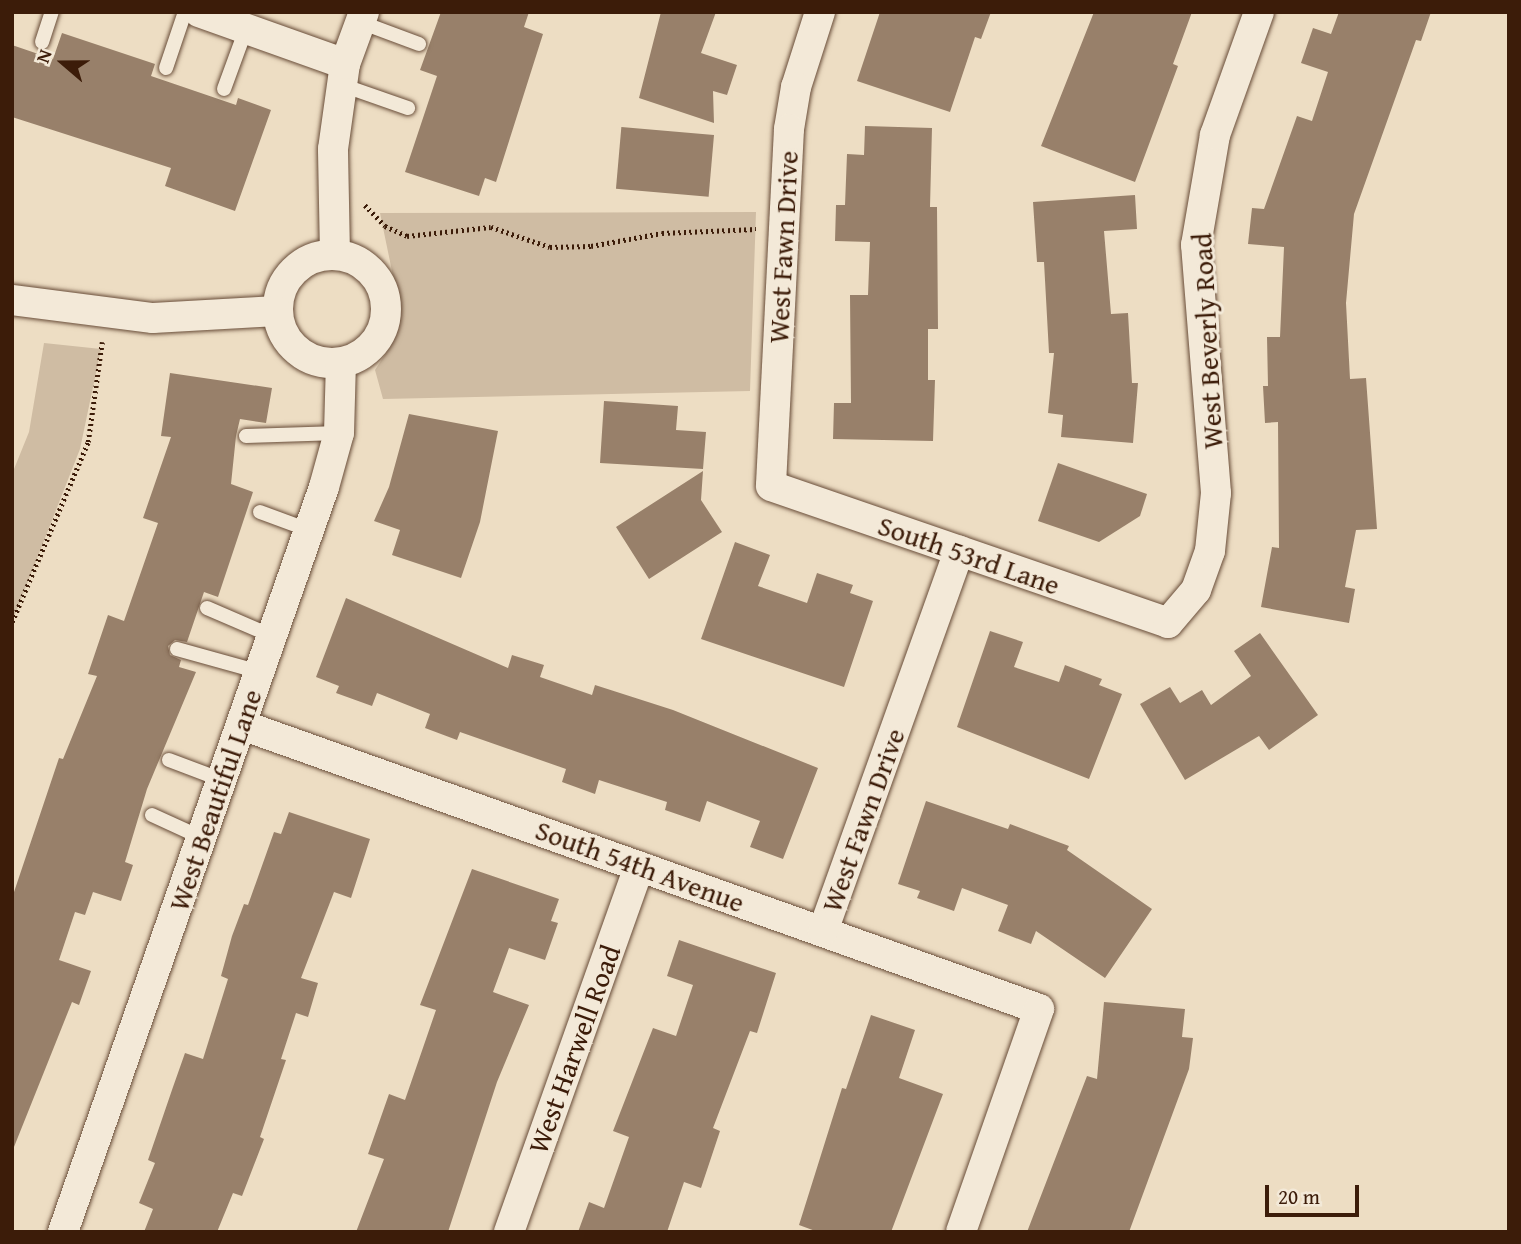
<!DOCTYPE html>
<html>
<head>
<meta charset="utf-8">
<style>
  body { margin:0 }
  #map { position:relative; width:1521px; height:1244px; overflow:hidden; background:#edddc3; font-family:"Gentium Book Plus",serif }
  div>[style] { position:absolute }
  .green>* { inset:0; background:#cfbca3 }
  .building>* { inset:0; background:#98806a; transform-origin:0 0 }
  .path>* { height:4.5px; margin-top:-2.25px; transform-origin:0; background:repeating-linear-gradient(90deg,#3c1c09 0 2px,transparent 0 5.5px) }
  .roads { filter:drop-shadow(0 0 2px #684c38) drop-shadow(0 0 2px #684c38) }
  .service>* { height:14px; margin:-7px; padding:0 7px; transform-origin:7px; border-radius:7px; background:#f3e9d8 }
  .minor>* { height:30px; margin:-15px; padding:0 15px; transform-origin:15px; border-radius:15px; background:#f3e9d8 }
  .minor>.ring { margin:-15px; padding:0; box-sizing:content-box; background:none; border:30px solid #f3e9d8; border-radius:50% }
  span { translate:-50% -50%; white-space:nowrap; text-align:center; line-height:1.15; -webkit-text-stroke:6px #f3e9d8; paint-order:stroke }
  .street-label { font-size:28px; color:#3c1c09 }
  .frame { position:absolute; inset:0; border:14px solid #3c1c09; pointer-events:none }
  .north { position:absolute; left:28px; top:28px; width:70px; height:70px; -webkit-text-stroke:5px #f3e9d8; paint-order:stroke; rotate:290deg; font-size:19px; font-weight:700; line-height:28px; text-align:center; color:#3c1c09 }
  .north::after { content:''; display:block; margin:auto; width:24px; height:32px; background:#3c1c09; clip-path:polygon(50% 0,100% 100%,50% 72%,0 100%) }
  .scale { position:absolute; left:1265px; top:1185px; width:94px; height:32px; box-sizing:border-box; border:4px solid #3c1c09; border-top:0; padding-left:9px; font-size:21px; line-height:24px; white-space:nowrap; color:#3c1c09; -webkit-text-stroke:5px #f3e9d8; paint-order:stroke }
</style>
</head>
<body>
<div id="map">
  <div class="green">
    <i style="clip-path:polygon(756px 212px,750px 391px,383px 399px,375px 370px,390px 347px,400px 310px,380px 213px)"></i>
    <i style="clip-path:polygon(44px 343px,101px 349px,80px 449px,12px 622px,12px 474px,29px 432px)"></i>
  </div>
  <div class="building">
    <i style="clip-path:polygon(441px 12px,529px 12px,524px 27px,543px 34px,496px 182px,485px 178px,479px 196px,405px 172px,437px 76px,420px 70px)"></i>
    <i style="clip-path:polygon(661px 12px,716px 12px,701px 53px,737px 65px,727px 95px,713px 91px,714px 123px,639px 98px)"></i>
    <i style="clip-path:polygon(880px 12px,991px 12px,981px 39px,975px 37px,950px 112px,857px 81px)"></i>
    <i style="clip-path:polygon(1094px 12px,1192px 12px,1173px 64px,1178px 66px,1135px 182px,1041px 146px)"></i>
    <i style="clip-path:polygon(1339px 12px,1431px 12px,1421px 41px,1416px 40px,1354px 214px,1346px 303px,1350px 379px,1366px 378px,1377px 529px,1356px 530px,1345px 587px,1355px 589px,1349px 623px,1261px 607px,1272px 547px,1279px 548px,1278px 422px,1265px 423px,1263px 386px,1268px 386px,1267px 337px,1280px 337px,1284px 247px,1248px 244px,1252px 208px,1264px 209px,1297px 116px,1312px 121px,1328px 72px,1301px 63px,1313px 28px,1331px 34px)"></i>
    <i style="clip-path:polygon(62px 33px,155px 64px,151px 76px,236px 105px,238px 98px,271px 110px,235px 211px,165px 186px,171px 168px,12px 117px,12px 45px,53px 59px)"></i>
    <i style="clip-path:polygon(865px 126px,932px 128px,930px 207px,937px 207px,938px 329px,928px 329px,928px 380px,935px 380px,933px 441px,833px 439px,834px 403px,851px 403px,850px 295px,868px 295px,870px 242px,835px 241px,836px 205px,845px 205px,847px 154px,864px 155px)"></i>
    <i style="left:714px;top:135px;width:62px;height:93px;rotate:95deg"></i>
    <i style="clip-path:polygon(1135px 195px,1137px 229px,1104px 231px,1111px 314px,1128px 313px,1132px 383px,1138px 383px,1133px 443px,1061px 437px,1063px 415px,1048px 413px,1054px 353px,1049px 353px,1044px 262px,1037px 262px,1033px 202px)"></i>
    <i style="clip-path:polygon(170px 373px,272px 388px,266px 423px,240px 419px,236px 436px,231px 484px,253px 492px,218px 597px,204px 592px,187px 642px,175px 640px,168px 646px,170px 655px,181px 660px,179px 667px,196px 672px,147px 789px,125px 862px,133px 865px,121px 901px,93px 892px,85px 915px,75px 912px,59px 960px,91px 971px,79px 1005px,72px 1002px,12px 1152px,12px 898px,59px 758px,63px 759px,97px 676px,88px 674px,108px 615px,124px 621px,158px 523px,143px 518px,171px 437px,161px 436px)"></i>
    <i style="clip-path:polygon(604px 401px,678px 406px,676px 430px,706px 432px,703px 469px,600px 463px)"></i>
    <i style="clip-path:polygon(409px 414px,498px 431px,480px 522px,461px 578px,392px 555px,400px 530px,374px 521px,389px 487px)"></i>
    <i style="clip-path:polygon(1058px 463px,1147px 494px,1140px 516px,1099px 542px,1038px 521px)"></i>
    <i style="clip-path:polygon(703px 471px,701px 500px,722px 532px,649px 579px,616px 527px)"></i>
    <i style="clip-path:polygon(735px 542px,770px 555px,758px 586px,807px 603px,817px 573px,853px 585px,850px 593px,873px 601px,844px 687px,701px 639px)"></i>
    <i style="clip-path:polygon(346px 598px,508px 668px,512px 655px,544px 665px,540px 677px,592px 695px,595px 685px,673px 710px,818px 768px,783px 859px,750px 847px,760px 821px,707px 801px,700px 822px,665px 810px,667px 802px,599px 780px,595px 794px,562px 782px,566px 769px,460px 732px,457px 740px,425px 728px,430px 714px,377px 693px,372px 706px,336px 693px,339px 686px,316px 677px)"></i>
    <i style="clip-path:polygon(990px 631px,1023px 642px,1014px 667px,1059px 682px,1065px 665px,1102px 679px,1099px 685px,1122px 694px,1089px 779px,957px 727px)"></i>
    <i style="clip-path:polygon(1260px 633px,1318px 715px,1269px 750px,1259px 736px,1185px 780px,1140px 704px,1170px 687px,1180px 703px,1202px 690px,1211px 705px,1251px 676px,1234px 651px)"></i>
    <i style="clip-path:polygon(926px 801px,1008px 829px,1010px 824px,1069px 846px,1067px 850px,1152px 909px,1105px 978px,1036px 931px,1031px 944px,998px 931px,1008px 905px,962px 888px,954px 911px,917px 898px,920px 891px,898px 884px)"></i>
    <i style="clip-path:polygon(289px 812px,370px 839px,351px 898px,334px 892px,301px 978px,318px 983px,308px 1017px,296px 1013px,281px 1059px,286px 1060px,260px 1137px,264px 1139px,242px 1196px,233px 1193px,217px 1232px,144px 1232px,153px 1209px,139px 1203px,155px 1163px,148px 1160px,173px 1087px,185px 1053px,203px 1059px,228px 979px,221px 976px,232px 936px,244px 904px,248px 905px,274px 832px,281px 834px)"></i>
    <i style="clip-path:polygon(472px 869px,559px 899px,551px 921px,558px 923px,545px 960px,509px 948px,493px 992px,529px 1005px,497px 1082px,448px 1232px,356px 1232px,384px 1159px,368px 1154px,389px 1094px,405px 1100px,436px 1010px,420px 1005px)"></i>
    <i style="clip-path:polygon(679px 940px,776px 973px,757px 1033px,750px 1031px,713px 1128px,720px 1131px,701px 1188px,684px 1182px,667px 1232px,578px 1232px,589px 1202px,604px 1208px,629px 1137px,613px 1131px,653px 1028px,676px 1036px,693px 985px,667px 976px)"></i>
    <i style="clip-path:polygon(1104px 1002px,1185px 1009px,1182px 1037px,1193px 1038px,1189px 1069px,1129px 1232px,1027px 1232px,1087px 1076px,1097px 1079px)"></i>
    <i style="clip-path:polygon(871px 1015px,915px 1030px,899px 1078px,943px 1094px,891px 1232px,818px 1232px,799px 1225px,842px 1088px,846px 1089px)"></i>
  </div>
  <div class="path">
    <i style="left:365px;top:205px;width:29px;rotate:46deg"></i>
    <i style="left:385px;top:226px;width:24px;rotate:24deg"></i>
    <i style="left:407px;top:236px;width:84px;rotate:-6.1deg"></i>
    <i style="left:491px;top:227px;width:62px;rotate:18.7deg"></i>
    <i style="left:550px;top:247px;width:41px;rotate:-1.4deg"></i>
    <i style="left:591px;top:246px;width:72px;rotate:-10.4deg"></i>
    <i style="left:662px;top:233px;width:94px;rotate:-2.4deg"></i>
    <i style="left:12px;top:622px;width:195px;rotate:-67.1deg"></i>
    <i style="left:88px;top:442px;width:101px;rotate:-82deg"></i>
  </div>
  <div class="roads">
    <div class="service">
      <i style="left:360px;top:22px;width:63px;rotate:20.4deg"></i>
      <i style="left:42px;top:42px;width:32px;rotate:-72deg"></i>
      <i style="left:166px;top:68px;width:59px;rotate:-71.3deg"></i>
      <i style="left:342px;top:85px;width:70px;rotate:19.2deg"></i>
      <i style="left:224px;top:89px;width:64px;rotate:-69.9deg"></i>
      <i style="left:246px;top:436px;width:93px;rotate:-1.8deg"></i>
      <i style="left:260px;top:512px;width:52px;rotate:20.2deg"></i>
      <i style="left:207px;top:608px;width:71px;rotate:23.3deg"></i>
      <i style="left:177px;top:649px;width:86px;rotate:15.5deg"></i>
      <i style="left:169px;top:760px;width:57px;rotate:20.7deg"></i>
      <i style="left:152px;top:815px;width:55px;rotate:24.7deg"></i>
    </div>
    <div class="minor">
      <i style="left:199px;top:12px;width:155px;rotate:19.6deg"></i>
      <i style="left:820px;top:12px;width:79px;rotate:107.7deg"></i>
      <i style="left:796px;top:87px;width:43px;rotate:99.5deg"></i>
      <i style="left:789px;top:129px;width:357px;rotate:92.9deg"></i>
      <i style="left:771px;top:486px;width:420px;rotate:19deg"></i>
      <i style="left:1168px;top:623px;width:43px;rotate:-49.7deg"></i>
      <i style="left:1196px;top:590px;width:41px;rotate:-70.3deg"></i>
      <i style="left:1210px;top:551px;width:58px;rotate:-84.1deg"></i>
      <i style="left:1216px;top:493px;width:249px;rotate:-94.6deg"></i>
      <i style="left:1196px;top:245px;width:112px;rotate:-80.2deg"></i>
      <i style="left:1215px;top:135px;width:131px;rotate:-70.3deg"></i>
      <i class="ring" style="left:278px;top:255px;width:78px;height:78px"></i>
      <i style="left:335px;top:255px;width:106px;rotate:-91.1deg"></i>
      <i style="left:333px;top:149px;width:86px;rotate:-82deg"></i>
      <i style="left:345px;top:64px;width:55px;rotate:-69.9deg"></i>
      <i style="left:12px;top:300px;width:142px;rotate:7.3deg"></i>
      <i style="left:153px;top:318px;width:124px;rotate:-3.2deg"></i>
      <i style="left:242px;top:725px;width:846px;rotate:19.61deg"></i>
      <i style="left:1039px;top:1009px;width:236px;rotate:109.3deg"></i>
      <i style="left:823px;top:931px;width:404px;rotate:-70.3deg"></i>
      <i style="left:63px;top:1232px;width:789px;rotate:-70.69deg"></i>
      <i style="left:324px;top:487px;width:56px;rotate:-74.5deg"></i>
      <i style="left:339px;top:433px;width:70px;rotate:-88.4deg"></i>
      <i style="left:509px;top:1232px;width:388px;rotate:-70.4deg"></i>
    </div>
  </div>
  <div class="street-label">
    <span style="left:783px;top:247px;rotate:-87deg">West Fawn Drive</span>
    <span style="left:1207px;top:341px;rotate:-93deg">West Beverly Road</span>
    <span style="left:969px;top:555px;rotate:19deg">South 53rd Lane</span>
    <span style="left:215px;top:800px;rotate:-71deg">West Beautiful Lane</span>
    <span style="left:863px;top:820px;rotate:-70deg">West Fawn Drive</span>
    <span style="left:640px;top:866px;rotate:20deg">South 54th Avenue</span>
    <span style="left:574px;top:1049px;rotate:-70deg">West Harwell Road</span>
  </div>
  <div class="frame"></div>
  <div class="north">N</div>
  <div class="scale">20 m</div>
</div>
</body>
</html>
